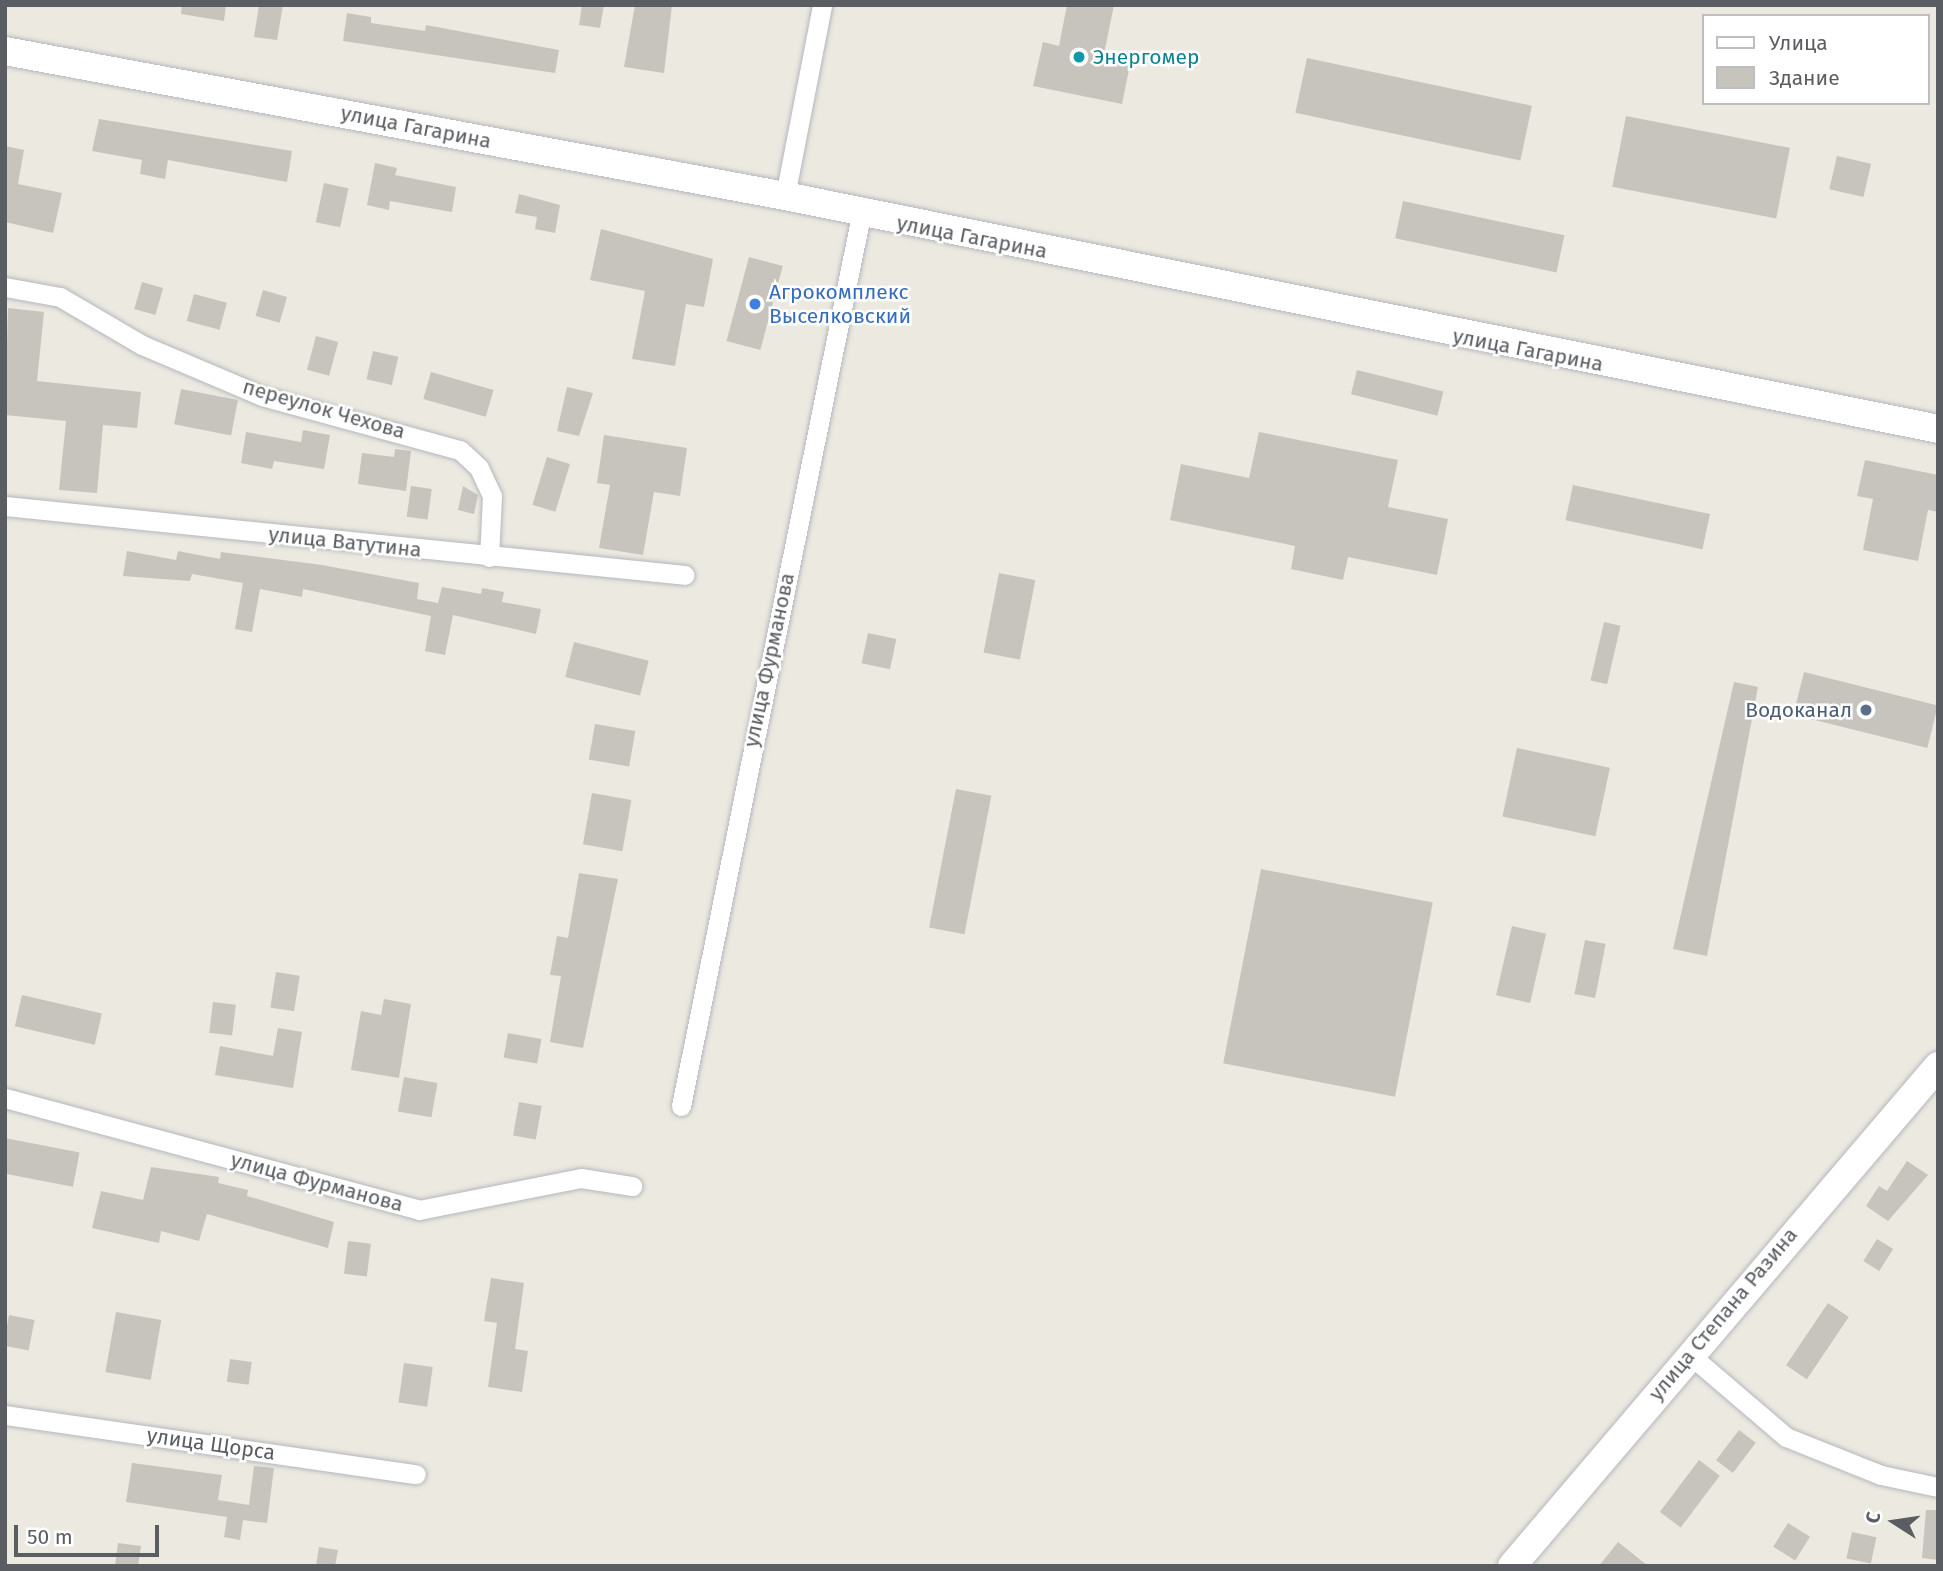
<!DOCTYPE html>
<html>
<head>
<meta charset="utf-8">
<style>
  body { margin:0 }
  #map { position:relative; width:1943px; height:1571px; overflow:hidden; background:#ece9e1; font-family:"Fira Sans",sans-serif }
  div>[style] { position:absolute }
  .building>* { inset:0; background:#c7c4be; transform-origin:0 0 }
  .roads { filter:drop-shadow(0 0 2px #b4b7bb) drop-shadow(0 0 2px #b4b7bb) }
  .minor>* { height:19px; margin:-9.5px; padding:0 9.5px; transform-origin:9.5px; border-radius:9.5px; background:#fff }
  .secondary>* { height:28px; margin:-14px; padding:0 14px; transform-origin:14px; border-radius:14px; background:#fff }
  .dots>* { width:19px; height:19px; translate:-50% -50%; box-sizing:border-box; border:4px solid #fff; border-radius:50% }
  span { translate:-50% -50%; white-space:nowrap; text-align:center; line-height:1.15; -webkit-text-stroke:5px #fff; paint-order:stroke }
  .culture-label { font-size:21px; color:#0d838f }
  .left { translate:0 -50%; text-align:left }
  .street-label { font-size:21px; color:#5a5d61 }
  .shop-label { font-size:21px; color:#366cbe }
  .service-label { font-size:21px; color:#4e5e75 }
  .right { translate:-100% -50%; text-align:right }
  .frame { position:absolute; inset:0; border:7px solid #5a5d61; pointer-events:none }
  .legend { position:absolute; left:1702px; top:14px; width:228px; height:91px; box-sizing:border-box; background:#fff; border:2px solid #bdbec0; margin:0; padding:9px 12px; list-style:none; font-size:21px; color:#5a5d61 }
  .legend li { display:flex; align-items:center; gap:14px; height:35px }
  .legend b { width:35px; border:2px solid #bdbec0 }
  .north { position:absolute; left:1859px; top:1487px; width:70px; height:70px; -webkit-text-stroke:5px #fff; paint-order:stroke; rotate:282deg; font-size:19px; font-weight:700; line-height:28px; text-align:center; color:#5a5d61 }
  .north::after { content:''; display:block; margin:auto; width:24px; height:32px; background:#5a5d61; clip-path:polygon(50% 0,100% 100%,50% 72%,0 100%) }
  .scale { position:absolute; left:14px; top:1525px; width:145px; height:32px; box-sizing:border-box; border:4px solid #5a5d61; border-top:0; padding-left:9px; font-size:21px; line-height:24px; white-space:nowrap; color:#5a5d61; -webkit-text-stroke:5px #fff; paint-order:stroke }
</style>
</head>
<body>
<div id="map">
  <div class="building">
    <i style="clip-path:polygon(182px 5px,226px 5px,224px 21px,181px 14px)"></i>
    <i style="clip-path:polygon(259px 5px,283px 5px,277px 40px,254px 37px)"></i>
    <i style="clip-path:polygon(582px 5px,604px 5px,600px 28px,579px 25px)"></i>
    <i style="clip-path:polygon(635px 5px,672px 5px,664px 73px,624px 67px)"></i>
    <i style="clip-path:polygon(1067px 5px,1114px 5px,1104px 54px,1131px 60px,1122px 104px,1033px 86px,1043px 42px,1059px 46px)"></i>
    <i style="clip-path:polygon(347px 13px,371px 17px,371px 23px,425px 31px,426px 25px,559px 50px,555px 73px,343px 41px)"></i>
    <i style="left:1307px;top:58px;width:230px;height:56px;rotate:12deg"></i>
    <i style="left:1626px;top:116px;width:167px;height:72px;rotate:11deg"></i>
    <i style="clip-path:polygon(99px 119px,292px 151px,287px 182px,168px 160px,165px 179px,140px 174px,142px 160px,92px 151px)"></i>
    <i style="clip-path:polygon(5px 146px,24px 150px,18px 184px,62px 193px,53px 233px,5px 222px)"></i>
    <i style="left:1837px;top:156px;width:35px;height:34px;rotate:13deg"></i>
    <i style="clip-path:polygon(375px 163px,397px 168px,395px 175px,456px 187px,452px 212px,390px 201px,389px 210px,367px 205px)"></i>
    <i style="left:324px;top:183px;width:25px;height:40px;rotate:12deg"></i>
    <i style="clip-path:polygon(519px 194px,560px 205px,555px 233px,535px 229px,537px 217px,515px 213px)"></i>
    <i style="left:1403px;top:201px;width:165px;height:38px;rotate:12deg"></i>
    <i style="clip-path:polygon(601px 229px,713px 259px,704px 307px,686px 304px,675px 366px,632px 359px,645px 291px,590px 280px)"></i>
    <i style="left:749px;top:257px;width:35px;height:87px;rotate:15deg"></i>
    <i style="left:142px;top:282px;width:22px;height:28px;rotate:16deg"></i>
    <i style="left:263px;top:290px;width:25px;height:27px;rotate:16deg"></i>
    <i style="left:194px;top:294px;width:34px;height:28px;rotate:15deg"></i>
    <i style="clip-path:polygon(8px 308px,44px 312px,37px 381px,141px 392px,137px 428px,103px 425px,97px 493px,59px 490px,66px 421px,5px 415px)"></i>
    <i style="left:316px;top:336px;width:23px;height:35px;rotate:15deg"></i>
    <i style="left:373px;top:351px;width:26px;height:29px;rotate:13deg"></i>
    <i style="left:1357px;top:370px;width:89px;height:25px;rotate:14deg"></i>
    <i style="left:431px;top:372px;width:65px;height:28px;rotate:16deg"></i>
    <i style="clip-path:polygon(567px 387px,593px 393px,579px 436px,557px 431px)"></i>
    <i style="left:181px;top:389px;width:58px;height:36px;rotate:11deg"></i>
    <i style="clip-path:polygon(303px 430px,330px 435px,324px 469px,274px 461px,272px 469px,241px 463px,246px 432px,301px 442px)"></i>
    <i style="clip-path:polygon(1259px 432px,1398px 460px,1388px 507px,1448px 519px,1437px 575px,1348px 557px,1343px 580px,1291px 569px,1295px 546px,1170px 520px,1181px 464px,1249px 478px)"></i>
    <i style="clip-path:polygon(604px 435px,687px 448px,680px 496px,654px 492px,643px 555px,599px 548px,610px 485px,597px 483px)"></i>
    <i style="clip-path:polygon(395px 449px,411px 451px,406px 491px,358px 484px,362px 453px,394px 457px)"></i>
    <i style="left:547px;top:457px;width:24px;height:50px;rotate:17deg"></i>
    <i style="clip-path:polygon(1865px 460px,1938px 475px,1938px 512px,1928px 510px,1918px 561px,1863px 550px,1873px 499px,1857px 496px)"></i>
    <i style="left:1573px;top:485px;width:140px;height:36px;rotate:12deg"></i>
    <i style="left:411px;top:486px;width:21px;height:31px;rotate:8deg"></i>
    <i style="clip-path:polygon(463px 486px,478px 495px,474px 514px,458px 510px)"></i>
    <i style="clip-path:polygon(127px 551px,176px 560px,178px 551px,220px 559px,221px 552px,322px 565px,419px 583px,417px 599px,438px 603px,442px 587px,481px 594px,482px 588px,504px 592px,502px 602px,541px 609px,536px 634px,453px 615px,445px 655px,425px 651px,431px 616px,303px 589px,302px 597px,260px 589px,252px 632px,235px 629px,243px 583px,192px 574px,190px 581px,123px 576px)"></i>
    <i style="left:999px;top:573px;width:37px;height:81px;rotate:11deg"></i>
    <i style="left:1604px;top:622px;width:17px;height:60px;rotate:13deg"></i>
    <i style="left:868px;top:633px;width:29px;height:31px;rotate:12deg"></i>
    <i style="left:574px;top:642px;width:77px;height:36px;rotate:14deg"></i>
    <i style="left:1804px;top:672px;width:138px;height:44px;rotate:14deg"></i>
    <i style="clip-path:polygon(1734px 682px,1758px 687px,1707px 956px,1673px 949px)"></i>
    <i style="left:595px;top:724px;width:41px;height:36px;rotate:10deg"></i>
    <i style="left:1517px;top:748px;width:95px;height:70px;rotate:12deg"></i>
    <i style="left:956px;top:789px;width:36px;height:141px;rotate:11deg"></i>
    <i style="left:592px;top:793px;width:40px;height:52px;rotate:10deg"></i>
    <i style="left:1261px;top:869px;width:175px;height:198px;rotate:11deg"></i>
    <i style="clip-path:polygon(579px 873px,618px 879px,583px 1048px,550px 1042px,561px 976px,550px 975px,557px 936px,568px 938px)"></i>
    <i style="left:1512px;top:926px;width:35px;height:71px;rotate:13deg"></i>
    <i style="left:1585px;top:940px;width:21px;height:55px;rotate:11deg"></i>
    <i style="left:276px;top:972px;width:24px;height:36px;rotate:9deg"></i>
    <i style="left:22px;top:995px;width:82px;height:32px;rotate:13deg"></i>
    <i style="clip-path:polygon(384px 999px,411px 1004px,399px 1078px,351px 1070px,361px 1011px,381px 1015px)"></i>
    <i style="left:213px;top:1002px;width:23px;height:31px;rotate:7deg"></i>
    <i style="clip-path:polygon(278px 1028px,302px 1032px,293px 1088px,215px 1075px,220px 1046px,273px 1056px)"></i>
    <i style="left:508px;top:1033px;width:34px;height:25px;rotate:10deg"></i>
    <i style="left:404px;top:1077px;width:34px;height:35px;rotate:10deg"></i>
    <i style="left:519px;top:1102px;width:23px;height:34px;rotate:10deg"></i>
    <i style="left:5px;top:1138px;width:76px;height:35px;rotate:11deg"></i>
    <i style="clip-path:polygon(1907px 1161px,1928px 1175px,1888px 1221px,1866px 1206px,1879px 1186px,1887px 1191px)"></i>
    <i style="clip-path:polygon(151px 1167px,219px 1177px,218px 1183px,248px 1190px,247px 1196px,334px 1222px,328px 1248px,207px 1214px,199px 1241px,161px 1231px,159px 1243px,92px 1228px,101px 1191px,143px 1200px)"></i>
    <i style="left:1877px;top:1239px;width:19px;height:26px;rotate:32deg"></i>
    <i style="left:348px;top:1241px;width:23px;height:33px;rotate:7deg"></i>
    <i style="clip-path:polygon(491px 1278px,524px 1283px,515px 1349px,528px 1351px,522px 1392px,488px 1387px,497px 1323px,484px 1321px)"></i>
    <i style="left:1828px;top:1303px;width:25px;height:75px;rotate:34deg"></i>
    <i style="left:116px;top:1312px;width:46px;height:61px;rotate:10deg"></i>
    <i style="left:9px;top:1315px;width:26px;height:31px;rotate:11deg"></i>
    <i style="left:230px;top:1359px;width:22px;height:23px;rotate:8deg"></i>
    <i style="left:404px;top:1363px;width:29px;height:40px;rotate:8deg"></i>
    <i style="left:1739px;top:1430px;width:21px;height:38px;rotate:37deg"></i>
    <i style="left:1699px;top:1460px;width:26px;height:65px;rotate:37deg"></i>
    <i style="clip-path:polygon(132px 1463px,222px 1475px,218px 1500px,249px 1505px,254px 1466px,274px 1468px,267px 1523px,243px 1520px,240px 1540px,224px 1537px,227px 1517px,126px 1502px)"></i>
    <i style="clip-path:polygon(1926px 1510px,1938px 1510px,1938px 1560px,1922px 1558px)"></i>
    <i style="left:1788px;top:1523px;width:26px;height:28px;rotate:32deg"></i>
    <i style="left:1852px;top:1532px;width:25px;height:27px;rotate:12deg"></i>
    <i style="clip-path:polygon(1618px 1542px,1648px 1566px,1599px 1566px)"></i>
    <i style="clip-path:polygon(118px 1543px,141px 1546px,138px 1566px,115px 1566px)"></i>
    <i style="clip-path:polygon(319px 1547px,338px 1550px,335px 1566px,316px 1566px)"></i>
  </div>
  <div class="roads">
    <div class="minor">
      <i style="left:785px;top:196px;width:195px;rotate:-79deg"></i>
      <i style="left:5px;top:287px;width:56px;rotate:10.3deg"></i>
      <i style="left:60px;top:297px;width:95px;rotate:30.3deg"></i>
      <i style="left:142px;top:345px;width:130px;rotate:23deg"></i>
      <i style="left:262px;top:396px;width:205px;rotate:15.3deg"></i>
      <i style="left:460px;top:450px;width:26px;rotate:43deg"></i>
      <i style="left:479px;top:468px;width:31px;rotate:65deg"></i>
      <i style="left:492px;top:496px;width:61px;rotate:92.8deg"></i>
      <i style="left:5px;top:506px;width:683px;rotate:5.79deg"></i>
      <i style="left:5px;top:1098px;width:429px;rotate:15.1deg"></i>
      <i style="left:419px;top:1210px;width:165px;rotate:-11.2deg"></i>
      <i style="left:581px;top:1178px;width:52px;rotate:8.9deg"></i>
      <i style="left:681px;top:1106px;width:909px;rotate:-78.58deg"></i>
      <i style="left:1690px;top:1355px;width:126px;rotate:40.5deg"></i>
      <i style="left:1786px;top:1437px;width:102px;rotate:21.8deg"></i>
      <i style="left:1881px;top:1475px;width:58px;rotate:11.9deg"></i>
      <i style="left:5px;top:1415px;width:415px;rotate:8.2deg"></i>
    </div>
    <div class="secondary">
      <i style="left:5px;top:51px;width:793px;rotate:10.53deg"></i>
      <i style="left:785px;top:196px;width:1176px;rotate:11.42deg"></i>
      <i style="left:1512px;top:1566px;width:657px;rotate:-49.57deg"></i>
    </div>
  </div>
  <div class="dots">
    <i style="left:1079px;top:57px;background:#0f9aa8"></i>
    <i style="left:755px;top:304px;background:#3f7fe0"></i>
    <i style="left:1866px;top:710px;background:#5c6f8a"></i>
  </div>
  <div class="culture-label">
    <span class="left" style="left:1093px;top:57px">Энергомер</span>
  </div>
  <div class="street-label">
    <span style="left:416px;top:127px;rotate:11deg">улица Гагарина</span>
    <span style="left:972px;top:237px;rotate:11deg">улица Гагарина</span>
    <span style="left:1528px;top:350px;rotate:11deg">улица Гагарина</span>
    <span style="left:324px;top:409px;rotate:16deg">переулок Чехова</span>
    <span style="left:345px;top:542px;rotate:6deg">улица Ватутина</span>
    <span style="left:769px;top:660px;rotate:-78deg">улица Фурманова</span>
    <span style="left:317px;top:1182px;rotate:15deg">улица Фурманова</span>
    <span style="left:1723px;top:1314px;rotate:-50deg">улица Степана Разина</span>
    <span style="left:211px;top:1444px;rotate:8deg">улица Щорса</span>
  </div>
  <div class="shop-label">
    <span class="left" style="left:769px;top:304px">Агрокомплекс<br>Выселковский</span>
  </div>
  <div class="service-label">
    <span class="right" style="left:1852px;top:710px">Водоканал</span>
  </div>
  <div class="frame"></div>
  <ul class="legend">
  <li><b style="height:9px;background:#fff"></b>Улица</li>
  <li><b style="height:19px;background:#c7c4be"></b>Здание</li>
  </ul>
  <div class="north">С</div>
  <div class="scale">50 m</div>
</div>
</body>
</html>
